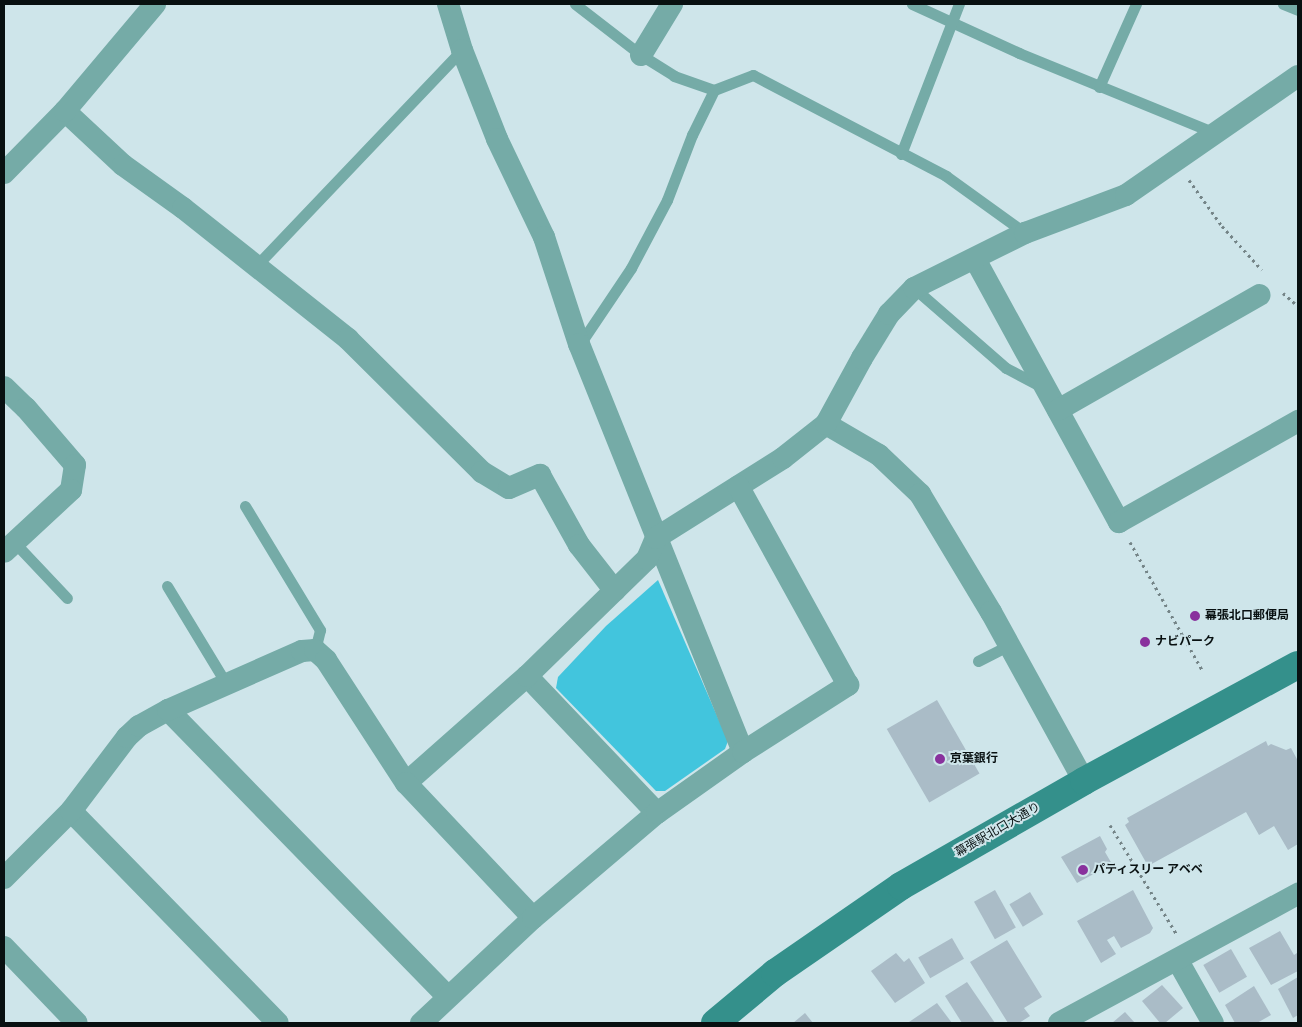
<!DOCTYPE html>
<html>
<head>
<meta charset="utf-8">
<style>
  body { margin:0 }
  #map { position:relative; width:1302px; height:1027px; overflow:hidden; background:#cee5ea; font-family:Signika,"Noto Sans JP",sans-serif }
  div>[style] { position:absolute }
  .green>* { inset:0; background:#42c5dd }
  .building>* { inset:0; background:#aabcc7; transform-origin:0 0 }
  .path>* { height:3px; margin-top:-1.5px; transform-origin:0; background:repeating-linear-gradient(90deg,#748487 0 2.5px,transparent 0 6.5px) }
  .lane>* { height:11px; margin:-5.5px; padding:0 5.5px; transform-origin:5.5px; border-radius:5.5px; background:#75aba7 }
  .street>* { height:22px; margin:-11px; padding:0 11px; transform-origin:11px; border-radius:11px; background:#75aba7 }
  .secondary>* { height:28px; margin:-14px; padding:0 14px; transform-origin:14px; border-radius:14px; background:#34908b }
  .dots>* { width:14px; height:14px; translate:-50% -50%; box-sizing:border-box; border:2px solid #cee5ea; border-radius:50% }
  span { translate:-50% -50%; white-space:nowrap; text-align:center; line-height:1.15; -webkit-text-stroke:4px #cee5ea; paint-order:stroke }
  .poi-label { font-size:12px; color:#081011; font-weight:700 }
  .left { translate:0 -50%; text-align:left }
  .street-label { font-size:12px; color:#081011 }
  .frame { position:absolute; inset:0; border:5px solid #081011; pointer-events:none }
</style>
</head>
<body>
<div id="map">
  <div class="green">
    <i style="clip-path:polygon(658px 580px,728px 741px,725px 749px,665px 791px,656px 791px,556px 688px,558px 677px,606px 626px)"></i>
  </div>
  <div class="building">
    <i style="left:937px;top:700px;width:85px;height:58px;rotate:60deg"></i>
    <i style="clip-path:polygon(1266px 741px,1268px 746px,1271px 744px,1286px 750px,1291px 748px,1298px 761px,1298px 844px,1288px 850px,1274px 826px,1259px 835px,1246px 812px,1148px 866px,1125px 825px,1129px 822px,1127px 818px)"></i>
    <i style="clip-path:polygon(1100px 836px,1107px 849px,1105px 852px,1112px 864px,1077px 883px,1061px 857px)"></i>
    <i style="left:995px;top:890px;width:43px;height:24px;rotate:61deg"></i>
    <i style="clip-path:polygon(1133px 890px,1153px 928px,1150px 933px,1121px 948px,1114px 936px,1107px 940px,1116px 954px,1101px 963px,1077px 921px)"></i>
    <i style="left:1030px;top:892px;width:26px;height:24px;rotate:59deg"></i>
    <i style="clip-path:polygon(1280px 931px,1294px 955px,1297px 953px,1298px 956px,1298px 971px,1271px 985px,1249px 948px)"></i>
    <i style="left:952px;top:938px;width:24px;height:39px;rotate:60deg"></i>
    <i style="clip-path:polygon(1007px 940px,1042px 997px,1024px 1008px,1030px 1016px,1019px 1023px,1008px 1023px,970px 962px)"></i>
    <i style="left:1231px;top:949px;width:32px;height:32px;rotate:60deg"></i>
    <i style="clip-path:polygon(896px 953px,904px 962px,909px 958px,925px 983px,895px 1003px,871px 971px)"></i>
    <i style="clip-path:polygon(1298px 977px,1298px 1015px,1293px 1018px,1278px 989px)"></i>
    <i style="clip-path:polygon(967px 982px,995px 1023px,962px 1023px,945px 996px)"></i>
    <i style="clip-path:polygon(1162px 985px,1183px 1008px,1165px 1023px,1160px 1023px,1142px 1001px)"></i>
    <i style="clip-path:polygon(1254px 986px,1271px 1015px,1257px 1023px,1235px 1023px,1225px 1005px)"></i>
    <i style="clip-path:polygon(937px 1003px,952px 1023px,909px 1022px)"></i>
    <i style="clip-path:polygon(1125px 1012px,1135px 1023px,1112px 1023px)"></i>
    <i style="clip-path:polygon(805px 1013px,813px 1023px,793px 1023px)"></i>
  </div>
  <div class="path">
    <i style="left:1189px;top:180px;width:57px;rotate:54.3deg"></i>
    <i style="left:1222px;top:226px;width:59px;rotate:47.7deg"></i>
    <i style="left:1283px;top:293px;width:20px;rotate:41deg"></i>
    <i style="left:1130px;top:542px;width:147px;rotate:60.6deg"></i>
    <i style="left:1110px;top:825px;width:127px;rotate:58.6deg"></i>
  </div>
  <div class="lane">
    <i style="left:575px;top:4px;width:83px;rotate:37.7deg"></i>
    <i style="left:641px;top:55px;width:39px;rotate:32deg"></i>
    <i style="left:674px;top:76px;width:42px;rotate:19.3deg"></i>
    <i style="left:714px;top:90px;width:42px;rotate:-21deg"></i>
    <i style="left:753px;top:75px;width:218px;rotate:27.6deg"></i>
    <i style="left:946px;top:176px;width:97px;rotate:35.8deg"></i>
    <i style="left:912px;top:4px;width:118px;rotate:24.6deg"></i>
    <i style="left:1019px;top:53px;width:212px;rotate:22.2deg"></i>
    <i style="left:1283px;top:4px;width:16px;rotate:22deg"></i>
    <i style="left:1099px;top:87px;width:91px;rotate:-66deg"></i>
    <i style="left:901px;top:154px;width:161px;rotate:-68.9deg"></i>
    <i style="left:256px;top:266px;width:298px;rotate:-46.4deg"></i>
    <i style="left:914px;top:288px;width:122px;rotate:41deg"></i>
    <i style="left:1006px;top:368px;width:41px;rotate:27.8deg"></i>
    <i style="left:580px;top:344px;width:92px;rotate:-56.1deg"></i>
    <i style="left:631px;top:268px;width:77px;rotate:-62.1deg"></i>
    <i style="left:667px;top:200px;width:70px;rotate:-69deg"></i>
    <i style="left:692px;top:135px;width:50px;rotate:-63.9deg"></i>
    <i style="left:245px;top:506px;width:145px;rotate:58.8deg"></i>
    <i style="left:320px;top:630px;width:21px;rotate:104deg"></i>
    <i style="left:14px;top:542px;width:77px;rotate:46.6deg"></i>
    <i style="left:167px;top:586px;width:116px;rotate:58.8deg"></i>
    <i style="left:978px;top:661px;width:35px;rotate:-27deg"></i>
  </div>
  <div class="street">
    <i style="left:448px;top:4px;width:48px;rotate:73.1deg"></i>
    <i style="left:462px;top:50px;width:96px;rotate:68.5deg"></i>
    <i style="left:497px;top:139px;width:109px;rotate:64.4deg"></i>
    <i style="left:544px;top:237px;width:113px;rotate:71.9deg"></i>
    <i style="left:579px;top:344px;width:440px;rotate:68.1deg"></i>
    <i style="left:641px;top:55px;width:60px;rotate:-58.7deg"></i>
    <i style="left:65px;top:111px;width:79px;rotate:43deg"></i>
    <i style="left:123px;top:165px;width:74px;rotate:35.6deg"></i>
    <i style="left:183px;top:208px;width:211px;rotate:38.4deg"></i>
    <i style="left:348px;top:339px;width:189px;rotate:44.8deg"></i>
    <i style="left:482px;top:472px;width:31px;rotate:31deg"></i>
    <i style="left:509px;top:488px;width:34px;rotate:-23deg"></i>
    <i style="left:540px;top:475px;width:80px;rotate:60.9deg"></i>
    <i style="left:579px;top:545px;width:58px;rotate:52deg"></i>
    <i style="left:4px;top:173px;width:87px;rotate:-45.5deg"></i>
    <i style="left:65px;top:111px;width:140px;rotate:-49.9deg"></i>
    <i style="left:975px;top:259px;width:300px;rotate:61.3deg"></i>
    <i style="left:1119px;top:522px;width:206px;rotate:-29.4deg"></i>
    <i style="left:4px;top:387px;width:30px;rotate:44deg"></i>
    <i style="left:26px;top:408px;width:75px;rotate:49.3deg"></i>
    <i style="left:75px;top:465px;width:25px;rotate:99deg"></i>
    <i style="left:71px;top:490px;width:91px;rotate:137.2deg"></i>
    <i style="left:1058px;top:410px;width:232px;rotate:-29.7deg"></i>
    <i style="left:826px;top:424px;width:61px;rotate:30.3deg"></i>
    <i style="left:879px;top:455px;width:57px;rotate:43.6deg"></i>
    <i style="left:920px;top:494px;width:138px;rotate:59deg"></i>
    <i style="left:991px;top:612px;width:193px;rotate:61.2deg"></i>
    <i style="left:527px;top:676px;width:189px;rotate:46.5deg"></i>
    <i style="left:168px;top:710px;width:401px;rotate:45.7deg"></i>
    <i style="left:406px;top:783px;width:162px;rotate:-41.5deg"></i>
    <i style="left:527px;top:676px;width:168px;rotate:-44.3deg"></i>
    <i style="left:647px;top:559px;width:23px;rotate:-67deg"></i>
    <i style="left:656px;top:538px;width:150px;rotate:-32.2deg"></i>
    <i style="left:783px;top:458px;width:55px;rotate:-38.3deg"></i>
    <i style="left:826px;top:424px;width:75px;rotate:-61.4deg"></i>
    <i style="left:862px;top:358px;width:52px;rotate:-58.5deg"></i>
    <i style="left:889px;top:314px;width:36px;rotate:-46deg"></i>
    <i style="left:914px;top:288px;width:124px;rotate:-26.4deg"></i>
    <i style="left:1025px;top:233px;width:108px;rotate:-20.6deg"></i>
    <i style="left:1126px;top:195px;width:209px;rotate:-34.7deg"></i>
    <i style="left:71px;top:811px;width:296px;rotate:45.7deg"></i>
    <i style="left:4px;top:878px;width:95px;rotate:-45deg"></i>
    <i style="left:71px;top:811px;width:93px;rotate:-52.9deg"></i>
    <i style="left:127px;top:737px;width:16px;rotate:-43deg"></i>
    <i style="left:139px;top:726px;width:33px;rotate:-29deg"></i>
    <i style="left:168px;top:710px;width:146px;rotate:-23.8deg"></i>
    <i style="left:302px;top:651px;width:13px;rotate:-4deg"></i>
    <i style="left:315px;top:650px;width:15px;rotate:42deg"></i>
    <i style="left:326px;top:660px;width:147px;rotate:57deg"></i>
    <i style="left:406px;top:783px;width:185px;rotate:46.7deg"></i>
    <i style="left:533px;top:918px;width:154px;rotate:136.8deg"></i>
    <i style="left:533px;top:918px;width:162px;rotate:-40.3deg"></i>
    <i style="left:657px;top:813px;width:105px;rotate:-35.3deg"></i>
    <i style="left:743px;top:752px;width:125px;rotate:-32.5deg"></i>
    <i style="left:848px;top:685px;width:227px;rotate:-118.9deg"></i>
    <i style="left:4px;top:947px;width:105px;rotate:46.2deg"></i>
    <i style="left:1178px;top:961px;width:71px;rotate:60.6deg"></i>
    <i style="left:1059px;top:1023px;width:272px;rotate:-28.4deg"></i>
  </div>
  <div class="secondary">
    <i style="left:715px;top:1023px;width:78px;rotate:-39.8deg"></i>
    <i style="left:775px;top:973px;width:153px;rotate:-34.6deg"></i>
    <i style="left:901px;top:886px;width:211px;rotate:-29.8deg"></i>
    <i style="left:1084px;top:781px;width:243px;rotate:-28.5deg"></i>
  </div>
  <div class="dots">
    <i style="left:1195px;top:616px;background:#89319d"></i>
    <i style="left:1145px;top:642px;background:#89319d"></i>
    <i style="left:940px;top:759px;background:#89319d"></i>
    <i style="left:1083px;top:870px;background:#89319d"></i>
  </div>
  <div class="poi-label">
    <span class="left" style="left:1205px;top:616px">幕張北口郵便局</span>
    <span class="left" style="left:1155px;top:642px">ナビパーク</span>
    <span class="left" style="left:950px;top:759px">京葉銀行</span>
    <span class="left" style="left:1093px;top:870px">パティスリー アベベ</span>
  </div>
  <div class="street-label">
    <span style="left:998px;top:830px;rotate:-30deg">幕張駅北口大通り</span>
  </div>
  <div class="frame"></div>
</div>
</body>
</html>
